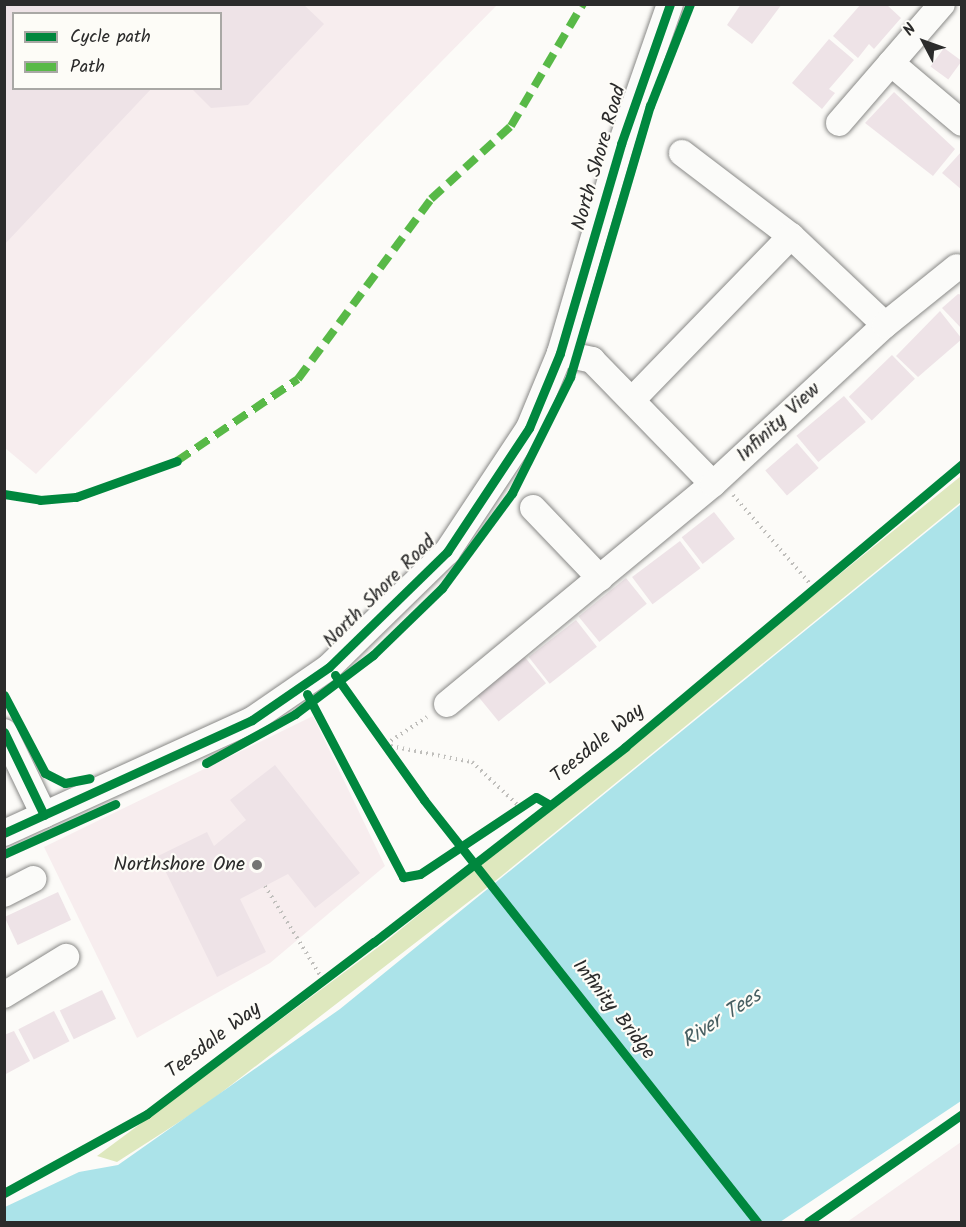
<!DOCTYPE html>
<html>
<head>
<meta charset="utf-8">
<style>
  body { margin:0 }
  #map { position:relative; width:966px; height:1227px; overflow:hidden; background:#fcfbf8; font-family:Kalam,sans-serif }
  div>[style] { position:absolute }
  .built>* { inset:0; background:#f7edee }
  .green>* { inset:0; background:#dee8be }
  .water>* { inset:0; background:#abe3e9 }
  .building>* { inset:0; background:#eee3e7; transform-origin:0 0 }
  .path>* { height:4px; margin-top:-2px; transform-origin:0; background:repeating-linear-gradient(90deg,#c0bfbc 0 1.5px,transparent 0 6px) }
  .roads { filter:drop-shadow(0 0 2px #898987) drop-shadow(0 0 2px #898987) }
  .minor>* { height:26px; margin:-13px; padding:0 13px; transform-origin:13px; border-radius:13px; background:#fbfbf9 }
  .quiet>* { height:8px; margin-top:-4px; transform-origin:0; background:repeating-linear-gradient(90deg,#58b947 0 15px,transparent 0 23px) }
  .cycleway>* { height:9px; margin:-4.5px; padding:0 4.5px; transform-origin:4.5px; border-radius:4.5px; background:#00873e }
  .dots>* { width:16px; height:16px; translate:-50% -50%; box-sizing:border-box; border:3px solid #fdfcf7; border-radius:50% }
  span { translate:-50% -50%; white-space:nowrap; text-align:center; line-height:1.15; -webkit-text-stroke:4.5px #fdfcf7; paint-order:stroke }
  .street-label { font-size:20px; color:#2b2b2b }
  .poi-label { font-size:20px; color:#2b2b2b }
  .right { translate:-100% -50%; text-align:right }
  .water-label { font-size:21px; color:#475f62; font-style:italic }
  .frame { position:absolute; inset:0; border:6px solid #2b2b2b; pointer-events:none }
  .legend { position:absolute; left:12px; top:12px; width:210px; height:78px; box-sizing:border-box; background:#fdfcf7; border:2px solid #a9a8a5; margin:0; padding:8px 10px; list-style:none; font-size:18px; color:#2b2b2b }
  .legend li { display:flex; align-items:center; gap:12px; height:30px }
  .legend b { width:30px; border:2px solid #a9a8a5 }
  .north { position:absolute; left:894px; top:12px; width:60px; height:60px; -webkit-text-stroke:4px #fdfcf7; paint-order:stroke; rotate:311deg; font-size:16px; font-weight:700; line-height:24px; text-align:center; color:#2b2b2b }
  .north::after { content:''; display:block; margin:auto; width:21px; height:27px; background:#2b2b2b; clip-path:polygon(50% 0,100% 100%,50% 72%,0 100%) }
</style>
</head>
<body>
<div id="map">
  <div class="built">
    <i style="clip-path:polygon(evenodd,4px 5px,497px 5px,36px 474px,5px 448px,4px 5px,14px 14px,220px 14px,220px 88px,14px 88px,14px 14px)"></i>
    <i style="clip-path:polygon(313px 716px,385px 866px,270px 963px,137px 1038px,44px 847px)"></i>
    <i style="clip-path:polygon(961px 1142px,961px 1222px,847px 1222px)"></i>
  </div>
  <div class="green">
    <i style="clip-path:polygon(961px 476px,961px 502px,489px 886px,204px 1106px,117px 1162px,97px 1156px,385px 942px)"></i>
  </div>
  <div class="water">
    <i style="clip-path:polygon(961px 504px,961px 1101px,780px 1222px,5px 1222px,5px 1207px,79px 1172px,118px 1165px,340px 1009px)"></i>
  </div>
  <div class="building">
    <i style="clip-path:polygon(4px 4px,303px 4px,324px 24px,248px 105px,211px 108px,191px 88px,220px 88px,220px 14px,14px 14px,14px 88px,152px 88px,4px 245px)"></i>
    <i style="clip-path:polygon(741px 4px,782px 4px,752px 44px,727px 25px)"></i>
    <i style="clip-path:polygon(861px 4px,886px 4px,901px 18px,874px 49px,869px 44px,858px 58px,833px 36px)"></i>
    <i style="clip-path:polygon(829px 39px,854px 60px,829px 89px,835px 93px,822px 109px,792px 83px)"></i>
    <i style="left:944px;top:48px;width:22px;height:23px;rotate:36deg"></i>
    <i style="clip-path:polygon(894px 92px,955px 149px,933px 176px,865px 123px)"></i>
    <i style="clip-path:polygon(962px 151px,962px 190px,942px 173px)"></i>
    <i style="clip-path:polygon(958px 294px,962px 295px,962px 329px,942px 308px)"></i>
    <i style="clip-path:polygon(940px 311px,962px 339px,918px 377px,896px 356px)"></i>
    <i style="left:892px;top:355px;width:33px;height:60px;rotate:46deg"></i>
    <i style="left:844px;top:396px;width:34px;height:62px;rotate:50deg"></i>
    <i style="left:797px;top:443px;width:33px;height:42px;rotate:49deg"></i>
    <i style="left:714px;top:512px;width:34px;height:41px;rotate:52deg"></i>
    <i style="left:680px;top:541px;width:34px;height:60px;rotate:53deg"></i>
    <i style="left:626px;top:578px;width:33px;height:61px;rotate:51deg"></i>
    <i style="left:576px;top:620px;width:34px;height:60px;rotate:52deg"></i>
    <i style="left:524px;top:656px;width:35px;height:61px;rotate:51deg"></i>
    <i style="clip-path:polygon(275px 765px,360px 873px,315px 908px,288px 874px,240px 899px,266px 952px,217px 977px,158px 856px,207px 832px,214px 846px,246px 820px,230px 800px)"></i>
    <i style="left:58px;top:892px;width:31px;height:59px;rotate:65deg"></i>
    <i style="left:102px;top:990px;width:32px;height:47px;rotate:64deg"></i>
    <i style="left:54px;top:1011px;width:34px;height:40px;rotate:63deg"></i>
    <i style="clip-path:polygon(14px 1031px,30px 1061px,4px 1075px,4px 1035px)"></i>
  </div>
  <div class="path">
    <i style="left:733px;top:495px;width:122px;rotate:49deg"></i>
    <i style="left:386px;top:744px;width:49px;rotate:-33.4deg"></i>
    <i style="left:385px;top:745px;width:89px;rotate:11.1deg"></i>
    <i style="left:472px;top:762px;width:66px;rotate:43.2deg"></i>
    <i style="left:265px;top:886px;width:110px;rotate:58.3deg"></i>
  </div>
  <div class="roads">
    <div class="minor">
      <i style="left:891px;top:63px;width:93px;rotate:40.2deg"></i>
      <i style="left:839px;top:123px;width:157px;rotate:-49.1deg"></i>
      <i style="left:682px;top:153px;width:137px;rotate:37.3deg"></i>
      <i style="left:791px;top:236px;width:129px;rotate:43.4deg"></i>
      <i style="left:560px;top:353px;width:33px;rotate:12deg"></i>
      <i style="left:592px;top:360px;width:173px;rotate:45.7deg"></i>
      <i style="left:633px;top:399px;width:227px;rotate:-45.9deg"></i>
      <i style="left:533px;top:508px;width:97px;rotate:46.3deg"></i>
      <i style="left:447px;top:704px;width:345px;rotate:-39.6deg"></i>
      <i style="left:713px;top:484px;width:234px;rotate:-42.8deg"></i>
      <i style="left:885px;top:325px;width:92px;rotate:-38.9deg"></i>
      <i style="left:4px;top:732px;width:92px;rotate:64.3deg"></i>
      <i style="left:4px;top:833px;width:273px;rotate:-24.5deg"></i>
      <i style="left:252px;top:720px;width:93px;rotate:-34.5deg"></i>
      <i style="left:329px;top:667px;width:165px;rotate:-44.3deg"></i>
      <i style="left:447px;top:552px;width:149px;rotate:-56.5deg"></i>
      <i style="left:529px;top:428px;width:81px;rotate:-67.5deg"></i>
      <i style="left:560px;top:353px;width:218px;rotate:-73.7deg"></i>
      <i style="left:621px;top:144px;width:148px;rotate:-70.7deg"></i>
      <i style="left:4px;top:894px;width:33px;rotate:-27deg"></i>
      <i style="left:4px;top:995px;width:73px;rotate:-31.5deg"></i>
    </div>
  </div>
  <div class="quiet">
    <i style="left:177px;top:461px;width:146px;rotate:-34.1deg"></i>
    <i style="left:298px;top:379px;width:224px;rotate:-53.5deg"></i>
    <i style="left:431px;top:199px;width:108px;rotate:-42.4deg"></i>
    <i style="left:511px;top:126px;width:142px;rotate:-59.5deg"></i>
  </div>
  <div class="cycleway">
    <i style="left:4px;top:494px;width:36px;rotate:9deg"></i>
    <i style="left:40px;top:500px;width:36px;rotate:-5deg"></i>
    <i style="left:76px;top:497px;width:107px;rotate:-19.6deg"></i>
    <i style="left:335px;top:675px;width:153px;rotate:54.5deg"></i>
    <i style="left:424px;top:800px;width:538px;rotate:51.72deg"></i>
    <i style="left:307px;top:694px;width:207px;rotate:62.3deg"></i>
    <i style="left:403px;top:877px;width:17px;rotate:-10deg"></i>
    <i style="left:420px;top:874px;width:139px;rotate:-33.6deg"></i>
    <i style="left:536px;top:797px;width:16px;rotate:30deg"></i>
    <i style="left:4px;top:695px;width:88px;rotate:62.3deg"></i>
    <i style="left:45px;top:773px;width:22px;rotate:27deg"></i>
    <i style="left:65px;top:783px;width:25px;rotate:-11deg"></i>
    <i style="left:4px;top:732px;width:92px;rotate:64.3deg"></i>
    <i style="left:206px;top:763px;width:102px;rotate:-28.8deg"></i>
    <i style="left:295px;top:714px;width:98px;rotate:-37.1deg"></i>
    <i style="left:373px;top:655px;width:96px;rotate:-44.2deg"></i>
    <i style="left:442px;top:588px;width:118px;rotate:-53.6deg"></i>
    <i style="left:512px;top:493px;width:130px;rotate:-63.4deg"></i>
    <i style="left:570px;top:377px;width:283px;rotate:-73.6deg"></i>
    <i style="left:650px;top:106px;width:110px;rotate:-68.6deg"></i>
    <i style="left:4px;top:833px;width:273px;rotate:-24.5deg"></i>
    <i style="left:252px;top:720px;width:93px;rotate:-34.5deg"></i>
    <i style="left:329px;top:667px;width:165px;rotate:-44.3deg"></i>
    <i style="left:447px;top:552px;width:149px;rotate:-56.5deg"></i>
    <i style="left:529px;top:428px;width:81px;rotate:-67.5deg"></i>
    <i style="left:560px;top:353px;width:218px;rotate:-73.7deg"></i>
    <i style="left:621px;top:144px;width:148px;rotate:-70.7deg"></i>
    <i style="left:4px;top:854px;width:122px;rotate:-24.2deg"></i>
    <i style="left:4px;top:1193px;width:163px;rotate:-28.9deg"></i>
    <i style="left:147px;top:1114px;width:285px;rotate:-37.2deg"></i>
    <i style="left:374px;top:942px;width:318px;rotate:-37.8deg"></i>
    <i style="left:625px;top:747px;width:440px;rotate:-40deg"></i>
    <i style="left:808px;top:1222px;width:188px;rotate:-35deg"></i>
  </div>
  <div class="dots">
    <i style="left:257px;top:865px;background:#747473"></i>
  </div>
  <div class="street-label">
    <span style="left:600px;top:158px;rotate:-74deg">North Shore Road</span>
    <span style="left:779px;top:423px;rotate:-43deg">Infinity View</span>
    <span style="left:380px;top:592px;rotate:-45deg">North Shore Road</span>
    <span style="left:598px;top:744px;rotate:-39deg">Teesdale Way</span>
    <span style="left:613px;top:1010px;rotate:52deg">Infinity Bridge</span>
    <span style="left:214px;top:1041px;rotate:-37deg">Teesdale Way</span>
  </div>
  <div class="poi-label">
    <span class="right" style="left:245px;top:865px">Northshore One</span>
  </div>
  <div class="water-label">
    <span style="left:722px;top:1019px;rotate:-33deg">River Tees</span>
  </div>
  <div class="frame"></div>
  <ul class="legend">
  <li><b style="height:8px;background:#00873e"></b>Cycle path</li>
  <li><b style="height:8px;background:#58b947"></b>Path</li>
  </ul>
  <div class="north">N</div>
</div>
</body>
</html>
